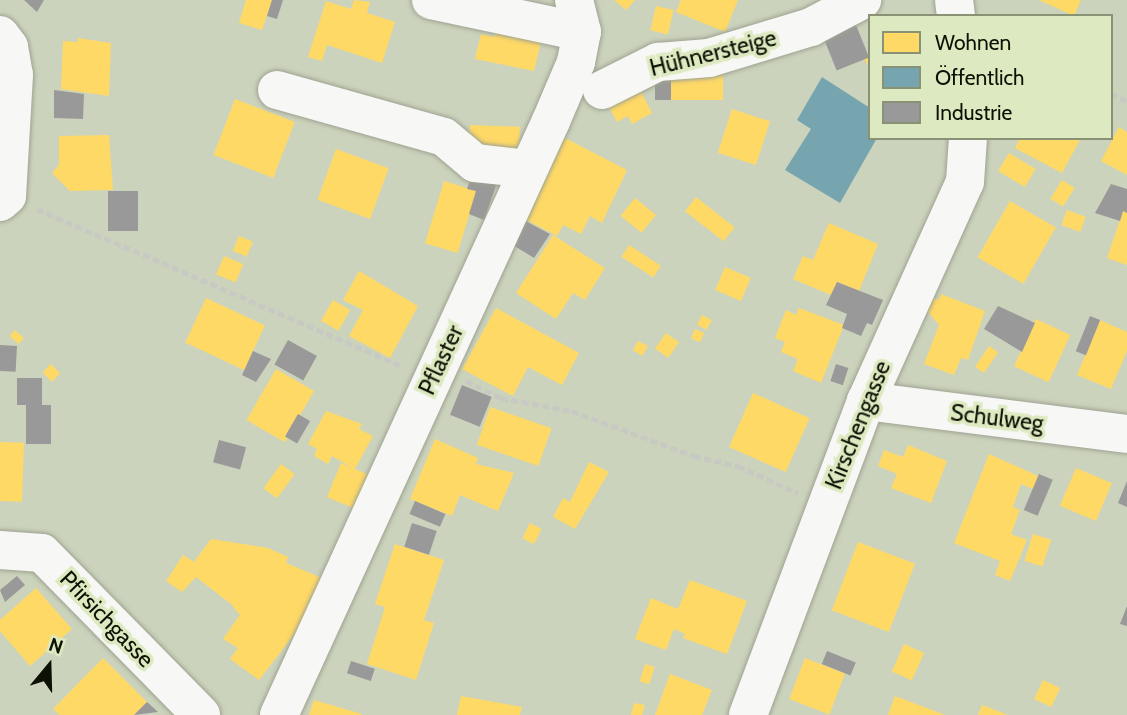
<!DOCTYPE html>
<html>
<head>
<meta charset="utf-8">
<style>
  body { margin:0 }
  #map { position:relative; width:1127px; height:715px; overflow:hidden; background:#ccd3bc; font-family:Cabin,sans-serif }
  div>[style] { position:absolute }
  .homes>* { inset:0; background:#ffd966; transform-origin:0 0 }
  .public>* { inset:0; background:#76a5af }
  .industry>* { inset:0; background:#999; transform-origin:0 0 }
  .path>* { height:4.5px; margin-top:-2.25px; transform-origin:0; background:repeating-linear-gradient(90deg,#c7c9c3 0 7px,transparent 0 10.5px) }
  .roads { filter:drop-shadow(0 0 2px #9ea392) drop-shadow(0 0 2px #9ea392) }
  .minor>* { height:38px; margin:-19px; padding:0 19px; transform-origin:19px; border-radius:19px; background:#f7f8f5 }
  span { translate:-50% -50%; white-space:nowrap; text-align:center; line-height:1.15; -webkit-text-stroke:7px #dde9c0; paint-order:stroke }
  .street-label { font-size:23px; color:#0d1004 }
  .legend { position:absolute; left:868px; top:14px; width:245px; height:126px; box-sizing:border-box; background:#dde9c0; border:2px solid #8a9275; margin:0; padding:9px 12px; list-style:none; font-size:21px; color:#0d1004 }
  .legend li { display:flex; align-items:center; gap:14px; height:35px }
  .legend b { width:35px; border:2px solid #8a9275 }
  .north { position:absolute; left:14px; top:631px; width:70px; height:70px; -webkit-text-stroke:5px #dde9c0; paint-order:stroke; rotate:19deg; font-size:19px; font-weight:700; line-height:28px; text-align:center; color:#0d1004 }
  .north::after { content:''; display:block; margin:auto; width:24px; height:32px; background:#0d1004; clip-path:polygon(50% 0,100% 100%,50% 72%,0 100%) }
</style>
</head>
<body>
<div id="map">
  <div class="homes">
    <i style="clip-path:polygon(246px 0,272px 0,262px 30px,239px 23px)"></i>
    <i style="clip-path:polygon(354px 0,370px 2px,367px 13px,395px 22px,382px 63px,327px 45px,322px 61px,308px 57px,326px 1px,351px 9px)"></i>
    <i style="clip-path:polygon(614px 0,635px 0,626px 10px)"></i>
    <i style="clip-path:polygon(681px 0,738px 0,725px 32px,676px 12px)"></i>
    <i style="clip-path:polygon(1039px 0,1081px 0,1074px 16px)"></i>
    <i style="left:656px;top:6px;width:18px;height:25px;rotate:13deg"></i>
    <i style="clip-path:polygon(498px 23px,543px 33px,534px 71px,475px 59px,481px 34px,494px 37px)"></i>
    <i style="clip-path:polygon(78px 38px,111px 43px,109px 96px,61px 89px,63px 41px,78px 42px)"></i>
    <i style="clip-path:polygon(870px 51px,870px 68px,862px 56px)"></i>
    <i style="left:671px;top:74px;width:52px;height:26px"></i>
    <i style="clip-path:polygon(635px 80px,652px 113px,632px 124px,628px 116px,617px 122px,603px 96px)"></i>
    <i style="left:235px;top:99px;width:64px;height:60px;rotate:21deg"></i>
    <i style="left:732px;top:109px;width:40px;height:46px;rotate:18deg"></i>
    <i style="left:470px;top:125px;width:50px;height:23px;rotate:2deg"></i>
    <i style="clip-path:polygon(1119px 127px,1127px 132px,1127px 175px,1101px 161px)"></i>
    <i style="clip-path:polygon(109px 135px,113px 190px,70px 191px,52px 173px,59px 165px,59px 136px)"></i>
    <i style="clip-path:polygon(561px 136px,627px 170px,602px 223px,590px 216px,581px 234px,563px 225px,557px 236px,519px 216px)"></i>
    <i style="clip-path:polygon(1020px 138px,1081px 138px,1062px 173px,1015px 148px)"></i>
    <i style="left:336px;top:149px;width:56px;height:54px;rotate:20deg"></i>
    <i style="left:1009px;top:153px;width:31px;height:21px;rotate:31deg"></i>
    <i style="left:1062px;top:180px;width:15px;height:22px;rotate:32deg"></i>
    <i style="left:444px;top:181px;width:34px;height:65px;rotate:17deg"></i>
    <i style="left:696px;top:197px;width:49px;height:18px;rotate:38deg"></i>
    <i style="left:635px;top:198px;width:27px;height:23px;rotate:39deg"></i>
    <i style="left:1010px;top:201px;width:53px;height:65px;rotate:30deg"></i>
    <i style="left:1067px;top:210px;width:20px;height:16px;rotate:20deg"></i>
    <i style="clip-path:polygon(1123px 211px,1127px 213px,1127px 265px,1107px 258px)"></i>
    <i style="clip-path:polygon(829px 223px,878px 244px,859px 291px,837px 282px,831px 295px,793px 279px,803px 256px,813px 260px)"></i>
    <i style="clip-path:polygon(553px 235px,605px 268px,585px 300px,573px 293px,556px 319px,516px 293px)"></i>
    <i style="left:239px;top:236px;width:15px;height:16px;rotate:23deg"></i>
    <i style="left:629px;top:245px;width:38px;height:14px;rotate:33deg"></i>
    <i style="left:224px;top:256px;width:21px;height:20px;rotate:23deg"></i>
    <i style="left:725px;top:267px;width:28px;height:25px;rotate:23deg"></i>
    <i style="clip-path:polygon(359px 271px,418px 306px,390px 358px,349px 336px,363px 310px,343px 300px)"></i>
    <i style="clip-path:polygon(941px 294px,985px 311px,968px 360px,961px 358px,954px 375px,924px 364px,939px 325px,928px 312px,933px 298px,939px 300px)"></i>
    <i style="left:206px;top:298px;width:65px;height:49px;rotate:25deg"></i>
    <i style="left:333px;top:300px;width:20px;height:24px;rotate:30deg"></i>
    <i style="clip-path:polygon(496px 308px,579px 353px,562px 385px,528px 367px,513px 396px,462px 369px)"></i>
    <i style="clip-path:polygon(799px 308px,844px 325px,821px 383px,793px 371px,798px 359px,781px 352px,785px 342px,775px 338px,786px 310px,796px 315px)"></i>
    <i style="left:702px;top:315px;width:11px;height:11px;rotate:27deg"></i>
    <i style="left:1036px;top:319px;width:38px;height:52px;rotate:25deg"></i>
    <i style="clip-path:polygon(1100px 320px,1127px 332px,1127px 351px,1111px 389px,1077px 375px)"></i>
    <i style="left:695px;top:329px;width:10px;height:10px;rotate:24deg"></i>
    <i style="left:15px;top:330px;width:12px;height:8px;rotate:42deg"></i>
    <i style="left:666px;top:333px;width:16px;height:19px;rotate:35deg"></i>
    <i style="clip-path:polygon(638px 341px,648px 346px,642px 356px,633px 350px)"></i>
    <i style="left:989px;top:346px;width:11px;height:25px;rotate:34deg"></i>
    <i style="left:51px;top:364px;width:13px;height:12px;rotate:45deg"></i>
    <i style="left:276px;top:369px;width:44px;height:59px;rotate:30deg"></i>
    <i style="left:753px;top:393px;width:62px;height:59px;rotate:24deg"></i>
    <i style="left:490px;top:407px;width:65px;height:40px;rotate:19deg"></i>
    <i style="clip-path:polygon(326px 411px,362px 424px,359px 429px,373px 436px,355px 469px,374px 477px,360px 511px,327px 497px,341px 463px,353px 468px,332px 456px,328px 464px,314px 456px,317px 449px,308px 444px)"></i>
    <i style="clip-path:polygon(435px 439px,478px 458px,476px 464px,514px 473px,498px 511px,460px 495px,452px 516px,410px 499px)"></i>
    <i style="left:0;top:442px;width:24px;height:59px;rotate:2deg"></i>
    <i style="clip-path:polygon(908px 445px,947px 461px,931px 503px,891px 488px,897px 474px,878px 466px,884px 450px,903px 457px)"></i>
    <i style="clip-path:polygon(989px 454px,1038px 476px,1033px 489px,1021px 484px,1013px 507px,1020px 510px,1011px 534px,1027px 540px,1010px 581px,995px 575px,1000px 561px,954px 543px)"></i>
    <i style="clip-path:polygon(589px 462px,609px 472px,575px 529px,553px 517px,563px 498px,570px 502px)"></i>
    <i style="left:281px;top:464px;width:17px;height:30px;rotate:36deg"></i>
    <i style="left:1076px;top:468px;width:39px;height:41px;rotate:23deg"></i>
    <i style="left:530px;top:523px;width:13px;height:17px;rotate:27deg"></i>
    <i style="left:1033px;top:534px;width:19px;height:28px;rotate:18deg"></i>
    <i style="clip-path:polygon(211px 539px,268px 548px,288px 557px,286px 563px,322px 578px,299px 628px,259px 680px,230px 659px,238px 648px,223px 639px,240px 615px,231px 604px,196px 577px,182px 592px,166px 581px,183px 555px,194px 562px)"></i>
    <i style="left:858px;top:542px;width:61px;height:73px;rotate:21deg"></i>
    <i style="clip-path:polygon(395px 544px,444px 560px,424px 620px,434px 623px,416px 680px,367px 664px,385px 607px,375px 604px)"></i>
    <i style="clip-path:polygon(690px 580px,747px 601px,727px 654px,683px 638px,685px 634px,674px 629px,666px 650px,635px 639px,651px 598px,678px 609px)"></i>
    <i style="clip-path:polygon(36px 588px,72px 629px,30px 666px,0 631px,0 620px)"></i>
    <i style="left:904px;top:644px;width:22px;height:30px;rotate:24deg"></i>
    <i style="clip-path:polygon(103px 658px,147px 702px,134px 715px,60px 715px,53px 709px)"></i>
    <i style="left:805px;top:658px;width:43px;height:44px;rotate:21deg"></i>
    <i style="left:645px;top:664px;width:10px;height:18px;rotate:17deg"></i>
    <i style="clip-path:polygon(670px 674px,712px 690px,702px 715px,655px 715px)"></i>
    <i style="left:1043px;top:680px;width:19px;height:21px;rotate:25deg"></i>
    <i style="clip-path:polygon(461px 696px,522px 707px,520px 715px,457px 715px)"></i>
    <i style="clip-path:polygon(895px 696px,945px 715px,888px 715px)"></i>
    <i style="clip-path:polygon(314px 700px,362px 714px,362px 715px,309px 715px)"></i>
    <i style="clip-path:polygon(634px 703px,645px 705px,642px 715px,631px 715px)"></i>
    <i style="clip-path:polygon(982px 705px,1008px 715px,978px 715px)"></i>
  </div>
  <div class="public">
    <i style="clip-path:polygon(822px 77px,870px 108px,870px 138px,877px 138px,840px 203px,785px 170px,811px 129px,797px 120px)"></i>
  </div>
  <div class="industry">
    <i style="clip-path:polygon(24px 0,44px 0,37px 12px)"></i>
    <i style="clip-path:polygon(272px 0,283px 0,277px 19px,267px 16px)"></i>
    <i style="left:856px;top:25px;width:35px;height:35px;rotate:68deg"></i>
    <i style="left:655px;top:74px;width:16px;height:26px"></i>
    <i style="clip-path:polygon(54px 90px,84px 94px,83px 119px,54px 118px)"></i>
    <i style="clip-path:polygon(472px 174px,497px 183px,484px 220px,469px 214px,476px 191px,467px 189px)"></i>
    <i style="clip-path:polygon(1111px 184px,1127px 189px,1127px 213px,1123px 211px,1120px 221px,1095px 213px)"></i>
    <i style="left:108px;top:191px;width:30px;height:40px"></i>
    <i style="clip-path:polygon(518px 217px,550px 234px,534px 258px,508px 242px)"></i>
    <i style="clip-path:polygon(837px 282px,883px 300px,872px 325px,867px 323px,861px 336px,842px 328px,847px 314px,826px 305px)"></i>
    <i style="clip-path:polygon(998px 306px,1035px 323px,1022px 352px,984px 329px)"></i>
    <i style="left:1090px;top:316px;width:11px;height:38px;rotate:22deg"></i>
    <i style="left:288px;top:340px;width:33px;height:28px;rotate:29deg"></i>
    <i style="left:0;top:345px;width:17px;height:26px;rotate:3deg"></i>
    <i style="clip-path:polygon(253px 351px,271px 359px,256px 382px,242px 375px)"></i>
    <i style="left:836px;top:364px;width:13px;height:18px;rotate:18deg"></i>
    <i style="clip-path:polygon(17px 378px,42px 378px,42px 405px,51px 405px,51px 444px,26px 444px,26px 405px,17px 405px)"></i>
    <i style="left:462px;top:385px;width:32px;height:32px;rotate:22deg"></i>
    <i style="left:298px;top:414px;width:14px;height:26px;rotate:30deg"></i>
    <i style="left:219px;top:440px;width:28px;height:23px;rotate:15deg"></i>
    <i style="left:1039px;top:474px;width:15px;height:39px;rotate:23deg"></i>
    <i style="clip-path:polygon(1127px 481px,1127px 507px,1118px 503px)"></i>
    <i style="left:415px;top:501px;width:33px;height:14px;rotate:23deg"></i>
    <i style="left:412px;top:523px;width:26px;height:25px;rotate:18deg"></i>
    <i style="clip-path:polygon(17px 576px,25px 585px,5px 602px,0 590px)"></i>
    <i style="clip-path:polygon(1127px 606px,1127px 626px,1120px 624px)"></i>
    <i style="left:827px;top:651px;width:31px;height:14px;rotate:22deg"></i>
    <i style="left:351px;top:661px;width:25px;height:13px;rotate:18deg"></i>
    <i style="clip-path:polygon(147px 702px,158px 712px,134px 715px)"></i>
  </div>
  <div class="path">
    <i style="left:1111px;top:93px;width:18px;rotate:27deg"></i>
    <i style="left:37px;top:209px;width:397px;rotate:23.3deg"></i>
    <i style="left:466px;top:381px;width:39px;rotate:26deg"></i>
    <i style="left:501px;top:398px;width:72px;rotate:10.4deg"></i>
    <i style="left:572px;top:411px;width:130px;rotate:20.2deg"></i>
    <i style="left:694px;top:456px;width:45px;rotate:12.8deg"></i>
    <i style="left:738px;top:466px;width:66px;rotate:24.2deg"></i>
  </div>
  <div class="roads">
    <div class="minor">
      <i style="left:431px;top:0;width:154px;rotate:12deg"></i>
      <i style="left:954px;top:0;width:16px;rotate:83deg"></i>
      <i style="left:0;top:35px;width:15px;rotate:53deg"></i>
      <i style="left:9px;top:47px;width:28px;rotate:80deg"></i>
      <i style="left:14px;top:75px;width:121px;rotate:93.3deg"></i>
      <i style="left:7px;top:196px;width:9px;rotate:139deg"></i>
      <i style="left:277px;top:90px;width:173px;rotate:15.7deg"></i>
      <i style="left:444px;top:137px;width:40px;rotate:40deg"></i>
      <i style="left:475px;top:163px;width:54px;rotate:6.3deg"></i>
      <i style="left:602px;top:90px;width:63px;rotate:-26.6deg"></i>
      <i style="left:658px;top:62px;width:51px;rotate:-4.5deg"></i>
      <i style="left:709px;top:58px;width:107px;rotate:-16.9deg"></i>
      <i style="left:811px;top:27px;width:58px;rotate:-27.9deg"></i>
      <i style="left:866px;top:401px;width:263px;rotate:7.2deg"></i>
      <i style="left:0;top:550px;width:42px;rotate:4.1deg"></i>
      <i style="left:42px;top:553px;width:227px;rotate:45.5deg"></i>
      <i style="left:279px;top:715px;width:653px;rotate:-65.4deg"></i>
      <i style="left:551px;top:121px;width:64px;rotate:-67deg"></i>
      <i style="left:576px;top:62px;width:31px;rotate:-79deg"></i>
      <i style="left:582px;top:32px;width:33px;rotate:-104deg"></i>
      <i style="left:748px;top:715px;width:335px;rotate:-69.4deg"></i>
      <i style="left:866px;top:401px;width:240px;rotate:-65.7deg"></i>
      <i style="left:965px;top:182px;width:44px;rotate:-86.1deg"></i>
    </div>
  </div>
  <div class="street-label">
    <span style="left:713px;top:53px;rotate:-14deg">Hühnersteige</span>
    <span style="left:441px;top:360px;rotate:-65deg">Pflaster</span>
    <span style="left:997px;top:418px;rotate:7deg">Schulweg</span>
    <span style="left:858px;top:425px;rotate:-68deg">Kirschengasse</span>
    <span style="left:107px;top:619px;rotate:46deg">Pfirsichgasse</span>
  </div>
  <ul class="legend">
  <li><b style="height:19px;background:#ffd966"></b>Wohnen</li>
  <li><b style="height:19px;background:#76a5af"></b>Öffentlich</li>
  <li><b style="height:19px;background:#999"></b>Industrie</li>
  </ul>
  <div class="north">N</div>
</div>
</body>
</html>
